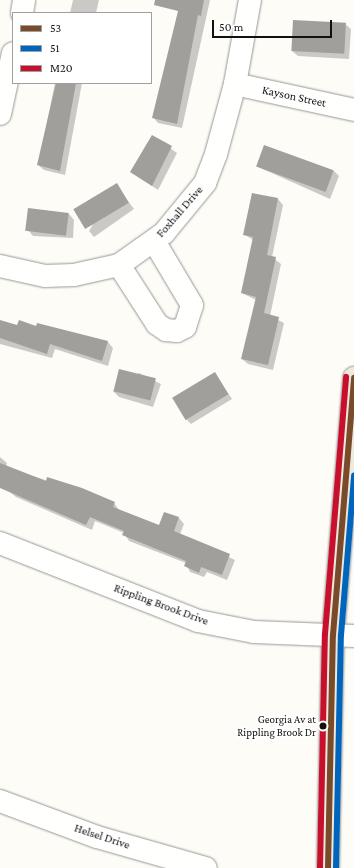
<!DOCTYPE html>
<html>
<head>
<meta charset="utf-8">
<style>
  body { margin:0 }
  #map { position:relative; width:354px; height:868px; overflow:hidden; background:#fdfcf7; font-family:"Crimson Pro",serif }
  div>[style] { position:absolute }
  .shadow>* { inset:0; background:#0003 }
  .building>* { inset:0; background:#a19f9c; transform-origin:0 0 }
  .roads { filter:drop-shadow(0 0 1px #979795) drop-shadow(0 0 1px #979795) }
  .minor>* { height:22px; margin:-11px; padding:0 11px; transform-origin:11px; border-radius:11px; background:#fffffe }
  .major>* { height:22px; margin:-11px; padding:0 11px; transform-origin:11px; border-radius:11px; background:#ede9dc }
  .bus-1>* { height:6px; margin:-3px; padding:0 3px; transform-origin:3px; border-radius:3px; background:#7a4b2a }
  .bus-2>* { height:6px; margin:-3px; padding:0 3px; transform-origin:3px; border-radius:3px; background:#0065bd }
  .bus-3>* { height:6px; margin:-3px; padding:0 3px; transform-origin:3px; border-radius:3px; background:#c8102e }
  .dots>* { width:11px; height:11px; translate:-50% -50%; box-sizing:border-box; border:2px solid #fff; border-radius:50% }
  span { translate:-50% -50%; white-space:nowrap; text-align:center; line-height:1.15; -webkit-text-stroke:4px #fff; paint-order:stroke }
  .bus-label { font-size:11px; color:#111 }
  .right { translate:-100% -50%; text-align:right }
  .street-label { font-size:12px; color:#111 }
  .legend { position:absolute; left:12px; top:12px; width:140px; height:72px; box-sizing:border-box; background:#fff; border:1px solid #a0a0a0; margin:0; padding:5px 7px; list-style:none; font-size:12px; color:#111 }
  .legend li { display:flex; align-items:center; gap:8px; height:20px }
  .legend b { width:20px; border:1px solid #a0a0a0 }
  .scale { position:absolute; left:212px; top:20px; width:120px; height:18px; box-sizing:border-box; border:2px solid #111; border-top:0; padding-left:5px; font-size:12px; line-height:14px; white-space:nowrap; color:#111; -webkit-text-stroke:3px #fff; paint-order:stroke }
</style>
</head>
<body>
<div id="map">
  <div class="shadow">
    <i style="clip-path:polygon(73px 0,99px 0,96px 13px,70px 13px)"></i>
    <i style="clip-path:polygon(178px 0,210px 0,182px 128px,158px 123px,153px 117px,179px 12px)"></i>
    <i style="clip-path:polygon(345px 24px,351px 29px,349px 59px,298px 56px,292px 51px)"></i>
    <i style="clip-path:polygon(55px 83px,82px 83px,65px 175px,44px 170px,38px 165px)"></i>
    <i style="clip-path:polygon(153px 136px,177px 153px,158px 190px,131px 172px)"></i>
    <i style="clip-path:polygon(256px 166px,334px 171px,339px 176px,330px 199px)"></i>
    <i style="clip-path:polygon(116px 185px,134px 209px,94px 237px,89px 231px)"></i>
    <i style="clip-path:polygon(252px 194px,278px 199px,283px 205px,272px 257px,281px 264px,270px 316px,284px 323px,273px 370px,248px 364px,242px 359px,256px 300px,242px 293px,253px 240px,244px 234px)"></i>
    <i style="clip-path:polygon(69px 214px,74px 220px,73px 238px,33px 236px,28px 230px)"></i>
    <i style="clip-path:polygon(0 321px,18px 327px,37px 327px,38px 324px,108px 342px,113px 348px,108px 366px,55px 349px,52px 358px,0 344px)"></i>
    <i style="clip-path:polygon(139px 373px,161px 384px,153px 407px,119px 397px,113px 391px)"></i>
    <i style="clip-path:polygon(215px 373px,232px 399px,191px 424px,185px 418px)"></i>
    <i style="clip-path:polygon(0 457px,7px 463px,6px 467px,114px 503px,119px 510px,159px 526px,179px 518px,184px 524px,180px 534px,235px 560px,227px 580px,207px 572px,204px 577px,190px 572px,186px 563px,129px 541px,124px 533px,95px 521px,92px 530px,16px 497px,0 484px)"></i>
  </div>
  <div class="building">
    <i style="clip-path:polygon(155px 0,204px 0,201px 16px,198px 15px,177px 124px,152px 118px,178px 11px,154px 5px)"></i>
    <i style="left:293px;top:20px;width:53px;height:31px;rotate:3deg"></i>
    <i style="clip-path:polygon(56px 83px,76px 83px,60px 171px,37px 165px)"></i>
    <i style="clip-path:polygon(152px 135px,172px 146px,152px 186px,130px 172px)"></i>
    <i style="left:264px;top:145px;width:74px;height:23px;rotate:20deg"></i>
    <i style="left:117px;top:183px;width:23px;height:51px;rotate:59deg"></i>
    <i style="clip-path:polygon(252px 193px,278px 198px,267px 255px,276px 257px,264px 313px,279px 317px,268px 365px,241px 359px,256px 297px,241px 293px,253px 237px,243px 235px)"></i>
    <i style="left:28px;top:208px;width:41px;height:23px;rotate:7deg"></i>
    <i style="clip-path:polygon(0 320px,17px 325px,19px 320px,36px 326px,37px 323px,108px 341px,102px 361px,50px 344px,47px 354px,0 338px)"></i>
    <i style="left:119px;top:369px;width:38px;height:23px;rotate:14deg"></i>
    <i style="left:215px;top:372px;width:26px;height:50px;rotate:59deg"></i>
    <i style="clip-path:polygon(0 463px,46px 481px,47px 477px,82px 488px,115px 502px,113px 507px,159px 525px,164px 512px,179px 517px,174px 531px,230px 554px,222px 575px,201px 567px,199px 573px,184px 566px,186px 561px,122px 535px,124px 531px,90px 517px,86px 525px,0 488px)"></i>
  </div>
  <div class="roads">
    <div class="minor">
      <i style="left:22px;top:13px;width:13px;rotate:-81deg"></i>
      <i style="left:235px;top:84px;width:122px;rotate:12.3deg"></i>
      <i style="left:0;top:114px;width:62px;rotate:-78deg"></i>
      <i style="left:119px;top:265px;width:70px;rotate:57.2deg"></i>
      <i style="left:157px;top:324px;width:11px;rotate:34deg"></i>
      <i style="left:166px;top:330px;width:11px;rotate:5deg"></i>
      <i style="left:177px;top:331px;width:9px;rotate:-27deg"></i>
      <i style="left:185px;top:327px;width:23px;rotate:-72deg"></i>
      <i style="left:192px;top:305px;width:74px;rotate:-120.7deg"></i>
      <i style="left:0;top:266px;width:46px;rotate:12.5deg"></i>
      <i style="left:45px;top:276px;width:29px;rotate:-2deg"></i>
      <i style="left:74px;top:275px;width:46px;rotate:-12.5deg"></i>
      <i style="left:119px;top:265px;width:55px;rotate:-35.4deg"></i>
      <i style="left:164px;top:233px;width:65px;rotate:-50.6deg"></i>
      <i style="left:205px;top:183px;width:31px;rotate:-69deg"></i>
      <i style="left:216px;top:154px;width:73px;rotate:-74.8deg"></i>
      <i style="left:235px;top:84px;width:85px;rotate:-79.9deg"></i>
      <i style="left:0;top:543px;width:213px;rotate:21.5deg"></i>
      <i style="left:198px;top:621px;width:57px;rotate:11.1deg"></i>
      <i style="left:254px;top:632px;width:100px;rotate:2.3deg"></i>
      <i style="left:0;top:801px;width:103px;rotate:20.4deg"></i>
      <i style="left:97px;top:837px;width:113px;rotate:15.9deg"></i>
    </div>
    <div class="major">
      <i style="left:328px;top:868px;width:233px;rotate:-88.8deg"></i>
      <i style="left:333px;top:635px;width:258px;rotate:-85.3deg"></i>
    </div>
  </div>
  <div class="bus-1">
    <i style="left:328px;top:868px;width:233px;rotate:-88.8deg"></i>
    <i style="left:333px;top:635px;width:258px;rotate:-85.3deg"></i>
  </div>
  <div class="bus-2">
    <i style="left:336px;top:868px;width:233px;rotate:-88.8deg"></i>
    <i style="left:341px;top:635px;width:160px;rotate:-85.3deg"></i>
  </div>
  <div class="bus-3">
    <i style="left:320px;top:868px;width:234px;rotate:-88.8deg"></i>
    <i style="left:325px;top:634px;width:258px;rotate:-85.3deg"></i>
  </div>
  <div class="dots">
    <i style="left:323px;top:726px;background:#111"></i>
  </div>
  <div class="bus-label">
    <span class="right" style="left:316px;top:726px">Georgia Av at<br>Rippling Brook Dr</span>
  </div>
  <div class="street-label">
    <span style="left:294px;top:97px;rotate:12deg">Kayson Street</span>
    <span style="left:180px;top:212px;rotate:-49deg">Foxhall Drive</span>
    <span style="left:161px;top:605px;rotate:20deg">Rippling Brook Drive</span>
    <span style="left:102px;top:837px;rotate:18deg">Helsel Drive</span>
  </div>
  <ul class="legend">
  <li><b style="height:5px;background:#7a4b2a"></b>53</li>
  <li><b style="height:5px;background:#0065bd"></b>51</li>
  <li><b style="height:5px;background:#c8102e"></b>M20</li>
  </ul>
  <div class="scale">50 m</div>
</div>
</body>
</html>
